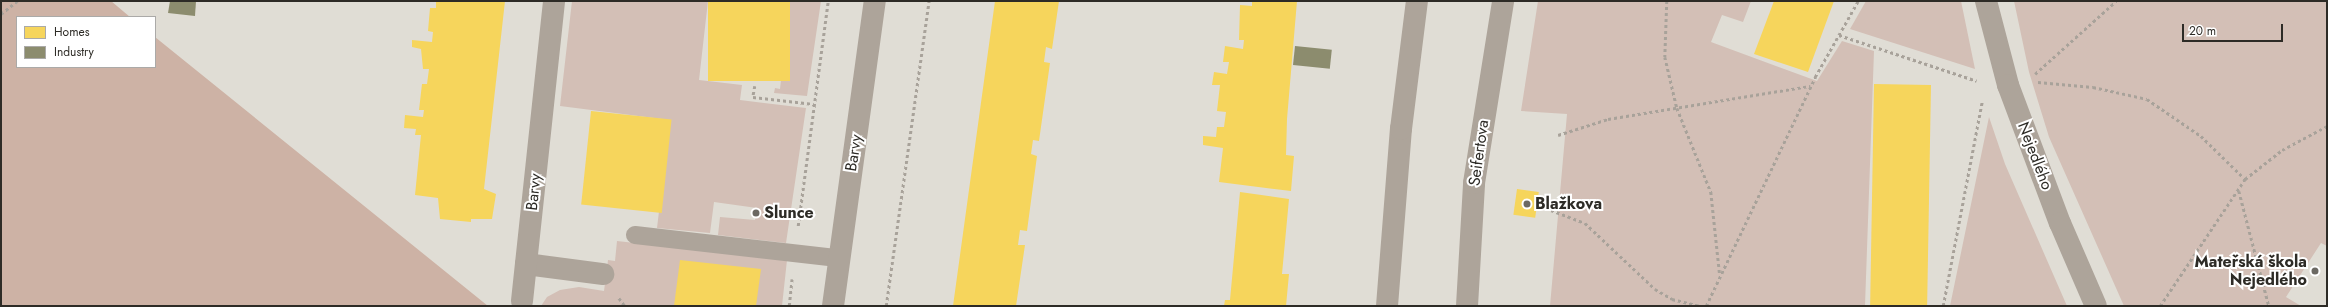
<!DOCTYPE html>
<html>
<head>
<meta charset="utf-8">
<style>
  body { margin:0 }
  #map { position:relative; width:2328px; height:307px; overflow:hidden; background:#e0ddd5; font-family:Jost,sans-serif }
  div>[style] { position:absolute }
  .green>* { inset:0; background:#d3bfb6 }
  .forest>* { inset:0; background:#cdb2a5 }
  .homes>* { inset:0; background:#f6d55c; transform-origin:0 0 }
  .industry>* { inset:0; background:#8c8c6e; transform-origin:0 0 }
  .path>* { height:2.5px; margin-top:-1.25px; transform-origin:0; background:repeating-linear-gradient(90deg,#a8a29a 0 3px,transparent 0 6px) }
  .service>* { height:18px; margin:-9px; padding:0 9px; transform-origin:9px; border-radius:9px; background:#ada49a }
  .minor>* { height:22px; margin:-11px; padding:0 11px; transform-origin:11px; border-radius:11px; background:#ada49a }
  .tertiary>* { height:22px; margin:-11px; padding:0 11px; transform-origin:11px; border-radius:11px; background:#ada49a }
  .dots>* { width:11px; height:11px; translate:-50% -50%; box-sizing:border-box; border:2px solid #fff; border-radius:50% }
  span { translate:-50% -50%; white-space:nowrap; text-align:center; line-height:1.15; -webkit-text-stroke:4px #fff; paint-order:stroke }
  .street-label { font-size:16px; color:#2d2b26 }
  .poi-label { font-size:16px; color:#2d2b26; font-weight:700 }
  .left { translate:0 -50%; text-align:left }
  .right { translate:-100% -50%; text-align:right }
  .frame { position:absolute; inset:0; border:2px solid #2d2b26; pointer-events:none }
  .legend { position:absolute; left:16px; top:16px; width:140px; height:52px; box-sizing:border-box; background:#fff; border:1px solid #abaaa8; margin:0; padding:5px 7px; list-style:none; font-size:12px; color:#2d2b26 }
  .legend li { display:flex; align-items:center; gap:8px; height:20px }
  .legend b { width:20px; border:1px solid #abaaa8 }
  .scale { position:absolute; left:2182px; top:24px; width:101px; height:18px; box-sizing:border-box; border:2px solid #2d2b26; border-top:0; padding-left:5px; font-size:12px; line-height:14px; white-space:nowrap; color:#2d2b26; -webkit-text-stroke:3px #fff; paint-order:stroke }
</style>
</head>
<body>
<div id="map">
  <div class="green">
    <i style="clip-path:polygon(572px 1px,708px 1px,699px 80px,742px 85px,740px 100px,806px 108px,786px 243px,718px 235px,720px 217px,755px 220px,757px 208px,714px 202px,710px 233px,657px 228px,670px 120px,560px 106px)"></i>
    <i style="clip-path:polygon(790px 1px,821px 1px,807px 96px,774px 93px,775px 88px,780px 89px)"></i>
    <i style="clip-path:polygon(1538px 1px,1751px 1px,1743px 22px,1722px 15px,1711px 42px,1817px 81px,1842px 41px,1874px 51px,1865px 306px,1550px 306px,1567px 114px,1521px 111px)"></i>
    <i style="clip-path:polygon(1866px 1px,1961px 1px,1975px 69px,1850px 29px)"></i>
    <i style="clip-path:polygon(2014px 1px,2327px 1px,2327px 246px,2321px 243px,2286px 297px,2301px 306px,2124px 306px,2049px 137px,2029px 72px)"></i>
    <i style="clip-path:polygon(1989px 117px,2005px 164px,2067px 306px,1950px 306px)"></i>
    <i style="clip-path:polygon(617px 241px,787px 260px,782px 306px,541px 306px,547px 297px,560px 290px,579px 287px,604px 291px,608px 260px,615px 261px)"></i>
  </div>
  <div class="forest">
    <i style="clip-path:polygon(1px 1px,111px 1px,130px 17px,17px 17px,17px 67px,155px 67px,155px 37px,488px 306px,1px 306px)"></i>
  </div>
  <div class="homes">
    <i style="clip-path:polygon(436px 1px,505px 1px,484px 189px,496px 194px,492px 219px,471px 219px,471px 222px,440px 219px,438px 198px,415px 195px,421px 135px,415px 135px,416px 129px,404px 128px,405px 115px,423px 117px,424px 110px,419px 110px,422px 84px,427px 84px,429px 69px,423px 69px,421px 49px,412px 47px,412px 40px,432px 42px,433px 32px,428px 31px,430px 8px,436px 8px)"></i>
    <i style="left:708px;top:1px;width:82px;height:80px"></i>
    <i style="clip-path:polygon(995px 1px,1059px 1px,1052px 49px,1046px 47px,1044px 62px,1050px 63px,1039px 141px,1033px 140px,1031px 154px,1037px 156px,1027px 231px,1020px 230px,1018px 245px,1025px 245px,1016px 306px,953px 306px)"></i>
    <i style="clip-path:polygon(1252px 1px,1297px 1px,1287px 119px,1286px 155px,1294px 156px,1291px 191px,1219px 182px,1223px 148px,1203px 145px,1203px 136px,1216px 137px,1217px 127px,1224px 127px,1226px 112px,1217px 111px,1220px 85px,1212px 85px,1214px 72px,1227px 74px,1229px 62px,1223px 62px,1225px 46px,1243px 49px,1244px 40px,1239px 40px,1240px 5px,1252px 6px)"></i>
    <i style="clip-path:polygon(1774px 1px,1834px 1px,1808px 72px,1754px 54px)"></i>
    <i style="left:1874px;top:84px;width:57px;height:222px;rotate:1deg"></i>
    <i style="left:591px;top:111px;width:81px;height:94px;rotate:6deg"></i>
    <i style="left:1517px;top:189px;width:22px;height:26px;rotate:8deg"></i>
    <i style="clip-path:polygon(1240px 192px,1289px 199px,1282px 274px,1289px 274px,1286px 306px,1224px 306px,1225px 300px,1230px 300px)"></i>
    <i style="clip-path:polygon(680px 260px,761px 269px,756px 306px,674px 306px)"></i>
  </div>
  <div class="industry">
    <i style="clip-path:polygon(170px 1px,196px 1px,195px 16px,168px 13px)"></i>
    <i style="left:1295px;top:46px;width:37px;height:19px;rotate:6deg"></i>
  </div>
  <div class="path">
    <i style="left:1667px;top:1px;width:56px;rotate:92deg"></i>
    <i style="left:1665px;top:57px;width:52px;rotate:76.8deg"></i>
    <i style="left:1677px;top:108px;width:91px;rotate:68deg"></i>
    <i style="left:1711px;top:192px;width:84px;rotate:83.9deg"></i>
    <i style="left:1px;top:14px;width:21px;rotate:-39deg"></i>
    <i style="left:1839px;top:35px;width:145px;rotate:18.4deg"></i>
    <i style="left:2035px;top:74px;width:109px;rotate:-42deg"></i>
    <i style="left:2038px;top:82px;width:55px;rotate:5.2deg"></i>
    <i style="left:2093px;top:87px;width:55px;rotate:12.5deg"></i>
    <i style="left:2147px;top:99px;width:65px;rotate:34.4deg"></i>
    <i style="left:2201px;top:136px;width:62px;rotate:44.3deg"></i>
    <i style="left:755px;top:86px;width:11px;rotate:100deg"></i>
    <i style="left:753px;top:97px;width:61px;rotate:6.5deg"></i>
    <i style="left:1558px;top:135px;width:52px;rotate:-17.7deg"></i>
    <i style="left:1608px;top:119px;width:205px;rotate:-9.3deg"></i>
    <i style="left:2239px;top:191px;width:119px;rotate:75.4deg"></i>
    <i style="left:1551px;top:210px;width:36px;rotate:21deg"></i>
    <i style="left:1585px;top:223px;width:96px;rotate:43.3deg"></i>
    <i style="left:1655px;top:289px;width:20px;rotate:30deg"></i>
    <i style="left:1672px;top:299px;width:29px;rotate:14deg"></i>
    <i style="left:798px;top:226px;width:227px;rotate:-82.4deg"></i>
    <i style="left:619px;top:298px;width:10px;rotate:53deg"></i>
    <i style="left:789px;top:306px;width:27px;rotate:-84deg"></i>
    <i style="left:886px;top:306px;width:308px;rotate:-82deg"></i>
    <i style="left:1706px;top:306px;width:254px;rotate:-64.5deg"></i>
    <i style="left:1815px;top:77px;width:87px;rotate:-60.5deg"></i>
    <i style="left:1943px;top:306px;width:209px;rotate:-79.2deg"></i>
    <i style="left:2160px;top:306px;width:153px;rotate:-56.2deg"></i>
    <i style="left:2245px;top:179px;width:47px;rotate:-38.1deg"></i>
    <i style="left:2282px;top:150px;width:51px;rotate:-28.1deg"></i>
  </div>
  <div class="service">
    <i style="left:635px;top:235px;width:204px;rotate:6.5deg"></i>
  </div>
  <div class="minor">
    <i style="left:1986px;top:1px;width:87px;rotate:75.3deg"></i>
    <i style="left:2008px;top:85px;width:147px;rotate:69.4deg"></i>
    <i style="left:2060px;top:223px;width:90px;rotate:66.6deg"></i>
    <i style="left:526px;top:264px;width:78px;rotate:7.4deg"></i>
    <i style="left:522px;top:301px;width:302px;rotate:-83.9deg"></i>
    <i style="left:833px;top:306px;width:308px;rotate:-82.2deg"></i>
    <i style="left:1387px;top:306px;width:178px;rotate:-85.5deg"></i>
    <i style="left:1401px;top:129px;width:129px;rotate:-82.9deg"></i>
  </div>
  <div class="tertiary">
    <i style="left:1467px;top:306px;width:123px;rotate:-86.7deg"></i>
    <i style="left:1474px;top:183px;width:184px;rotate:-80.9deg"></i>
  </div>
  <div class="dots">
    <i style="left:1527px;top:204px;background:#6c6963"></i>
    <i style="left:756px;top:213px;background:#6c6963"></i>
    <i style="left:2315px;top:271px;background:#6c6963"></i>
  </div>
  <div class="street-label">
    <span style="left:854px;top:153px;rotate:-81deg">Barvy</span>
    <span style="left:1479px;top:153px;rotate:-82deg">Seifertova</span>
    <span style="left:2035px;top:156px;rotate:69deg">Nejedlého</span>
    <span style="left:534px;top:192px;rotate:-84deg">Barvy</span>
  </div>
  <div class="poi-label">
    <span class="left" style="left:1535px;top:204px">Blažkova</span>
    <span class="left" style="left:764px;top:213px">Slunce</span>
    <span class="right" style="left:2307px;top:271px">Mateřská škola<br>Nejedlého</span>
  </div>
  <div class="frame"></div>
  <ul class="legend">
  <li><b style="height:11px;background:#f6d55c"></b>Homes</li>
  <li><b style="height:11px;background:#8c8c6e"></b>Industry</li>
  </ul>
  <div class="scale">20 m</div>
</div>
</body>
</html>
